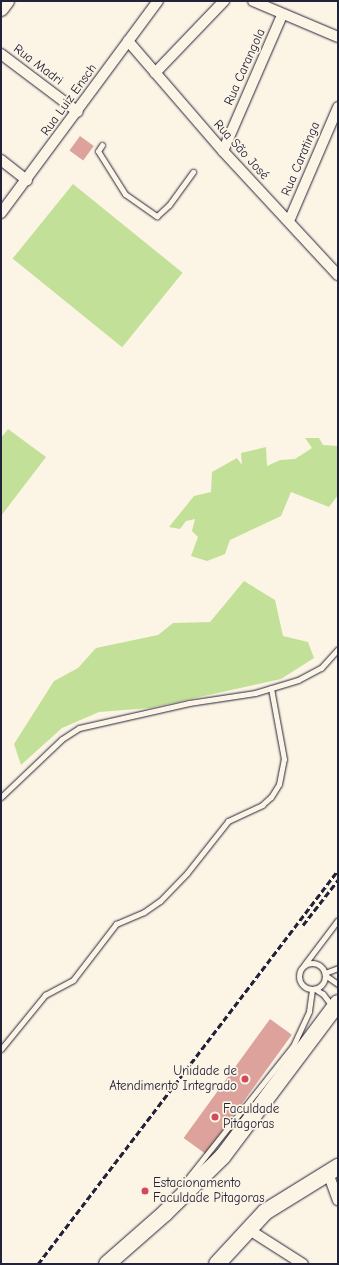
<!DOCTYPE html>
<html>
<head>
<meta charset="utf-8">
<style>
  body { margin:0 }
  #map { position:relative; width:339px; height:1265px; overflow:hidden; background:#fcf5e5; font-family:"Comic Neue",sans-serif }
  div>[style] { position:absolute }
  .green>* { inset:0; background:#c3e098; transform-origin:0 0 }
  .building>* { inset:0; background:#dca29b; transform-origin:0 0 }
  .roads { filter:drop-shadow(0 0 1px #22223b) drop-shadow(0 0 1px #22223b) }
  .lane>* { height:5px; margin:-2.5px; padding:0 2.5px; transform-origin:2.5px; border-radius:2.5px; background:#fcf5e5 }
  .lane>.ring { margin:-2.5px; padding:0; box-sizing:content-box; background:none; border:5px solid #fcf5e5; border-radius:50% }
  .street>* { height:10px; margin:-5px; padding:0 5px; transform-origin:5px; border-radius:5px; background:#fcf5e5 }
  .secondary>* { height:14px; margin:-7px; padding:0 7px; transform-origin:7px; border-radius:7px; background:#fcf5e5 }
  .primary>* { height:16px; margin:-8px; padding:0 8px; transform-origin:8px; border-radius:8px; background:#fcf5e5 }
  .rail>* { height:3px; margin-top:-1.5px; transform-origin:0; background:repeating-linear-gradient(90deg,#22223b 0 6px,transparent 0 9px) }
  .dots>* { width:11px; height:11px; translate:-50% -50%; box-sizing:border-box; border:2px solid #fcf5e5; border-radius:50% }
  span { translate:-50% -50%; white-space:nowrap; text-align:center; line-height:1.15; -webkit-text-stroke:3.5px #fcf5e5; paint-order:stroke }
  .street-label { font-size:13px; color:#22223b }
  .poi-label { font-size:13px; color:#22223b }
  .right { translate:-100% -50%; text-align:right }
  .left { translate:0 -50%; text-align:left }
  .frame { position:absolute; inset:0; border:2px solid #22223b; pointer-events:none }
</style>
</head>
<body>
<div id="map">
  <div class="green">
    <i style="left:73px;top:184px;width:141px;height:96px;rotate:39deg"></i>
    <i style="clip-path:polygon(8px 429px,46px 457px,1px 516px,1px 438px)"></i>
    <i style="clip-path:polygon(305px 438px,319px 438px,323px 445px,338px 446px,338px 495px,329px 507px,291px 492px,281px 516px,230px 540px,225px 554px,207px 561px,191px 556px,198px 537px,192px 531px,195px 519px,186px 521px,180px 529px,169px 527px,194px 496px,211px 492px,212px 472px,237px 458px,242px 465px,241px 453px,266px 447px,267px 466px,280px 460px,295px 459px,312px 448px)"></i>
    <i style="clip-path:polygon(244px 581px,275px 600px,283px 636px,308px 642px,314px 658px,281px 679px,150px 708px,99px 712px,62px 728px,21px 765px,14px 744px,54px 681px,78px 668px,96px 648px,158px 635px,173px 623px,210px 622px)"></i>
  </div>
  <div class="building">
    <i style="left:80px;top:136px;width:17px;height:18px;rotate:36deg"></i>
    <i style="left:270px;top:1019px;width:27px;height:147px;rotate:36deg"></i>
  </div>
  <div class="roads">
    <div class="lane">
      <i style="left:102px;top:145px;width:7px;rotate:124deg"></i>
      <i style="left:98px;top:151px;width:51px;rotate:57.9deg"></i>
      <i style="left:125px;top:194px;width:39px;rotate:35deg"></i>
      <i style="left:157px;top:216px;width:16px;rotate:-43deg"></i>
      <i style="left:169px;top:205px;width:41px;rotate:-54deg"></i>
      <i style="left:1px;top:797px;width:84px;rotate:-43.6deg"></i>
      <i style="left:62px;top:739px;width:20px;rotate:-33deg"></i>
      <i style="left:79px;top:728px;width:113px;rotate:-12.8deg"></i>
      <i style="left:189px;top:703px;width:67px;rotate:-8.6deg"></i>
      <i style="left:255px;top:693px;width:45px;rotate:-16.8deg"></i>
      <i style="left:298px;top:680px;width:26px;rotate:-28deg"></i>
      <i style="left:321px;top:668px;width:25px;rotate:-48deg"></i>
      <i class="ring" style="left:299px;top:963px;width:21px;height:21px"></i>
      <i style="left:304px;top:965px;width:56px;rotate:-52.9deg"></i>
      <i style="left:325px;top:973px;width:14px;rotate:-21deg"></i>
      <i style="left:325px;top:975px;width:16px;rotate:35deg"></i>
      <i style="left:315px;top:989px;width:9px;rotate:32deg"></i>
      <i style="left:323px;top:994px;width:15px;rotate:53deg"></i>
      <i style="left:1px;top:1049px;width:70px;rotate:-50.8deg"></i>
      <i style="left:45px;top:995px;width:32px;rotate:-28deg"></i>
      <i style="left:73px;top:980px;width:71px;rotate:-52.5deg"></i>
      <i style="left:116px;top:924px;width:30px;rotate:-23deg"></i>
      <i style="left:144px;top:912px;width:19px;rotate:-35deg"></i>
      <i style="left:160px;top:901px;width:39px;rotate:-46deg"></i>
      <i style="left:187px;top:873px;width:66px;rotate:-51.7deg"></i>
      <i style="left:228px;top:821px;width:38px;rotate:-25deg"></i>
      <i style="left:262px;top:805px;width:12px;rotate:-42deg"></i>
      <i style="left:271px;top:797px;width:15px;rotate:-58deg"></i>
      <i style="left:279px;top:784px;width:25px;rotate:-79deg"></i>
      <i style="left:284px;top:759px;width:72px;rotate:-100.4deg"></i>
      <i style="left:180px;top:1188px;width:181px;rotate:-51.5deg"></i>
      <i style="left:293px;top:1046px;width:38px;rotate:-65deg"></i>
      <i style="left:309px;top:1011px;width:22px;rotate:-82deg"></i>
    </div>
    <div class="street">
      <i style="left:253px;top:1px;width:92px;rotate:23deg"></i>
      <i style="left:128px;top:41px;width:145px;rotate:49.2deg"></i>
      <i style="left:223px;top:151px;width:169px;rotate:47.2deg"></i>
      <i style="left:1px;top:54px;width:96px;rotate:37deg"></i>
      <i style="left:155px;top:73px;width:100px;rotate:-46.2deg"></i>
      <i style="left:223px;top:151px;width:148px;rotate:-66.5deg"></i>
      <i style="left:1px;top:160px;width:33px;rotate:38deg"></i>
      <i style="left:1px;top:213px;width:264px;rotate:-53.5deg"></i>
      <i style="left:289px;top:221px;width:124px;rotate:-66.7deg"></i>
      <i style="left:328px;top:1173px;width:29px;rotate:70deg"></i>
      <i style="left:248px;top:1229px;width:65px;rotate:32.5deg"></i>
    </div>
    <div class="secondary">
      <i style="left:1px;top:9px;width:10px;rotate:-53deg"></i>
    </div>
    <div class="primary">
      <i style="left:107px;top:1264px;width:77px;rotate:-41.3deg"></i>
      <i style="left:165px;top:1213px;width:81px;rotate:-44.5deg"></i>
      <i style="left:223px;top:1156px;width:191px;rotate:-53.1deg"></i>
      <i style="left:217px;top:1264px;width:71px;rotate:-47.3deg"></i>
      <i style="left:265px;top:1212px;width:86px;rotate:-31.7deg"></i>
    </div>
  </div>
  <div class="rail">
    <i style="left:303px;top:925px;width:57px;rotate:-52.1deg"></i>
    <i style="left:38px;top:1264px;width:495px;rotate:-52.7deg"></i>
  </div>
  <div class="dots">
    <i style="left:245px;top:1079px;background:#d1495b"></i>
    <i style="left:215px;top:1117px;background:#d1495b"></i>
    <i style="left:145px;top:1191px;background:#d1495b"></i>
  </div>
  <div class="street-label">
    <span style="left:38px;top:65px;rotate:37deg">Rua Madri</span>
    <span style="left:245px;top:67px;rotate:-66deg">Rua Carangola</span>
    <span style="left:69px;top:100px;rotate:-54deg">Rua Luiz Ensch</span>
    <span style="left:241px;top:150px;rotate:48deg">Rua São José</span>
    <span style="left:301px;top:159px;rotate:-67deg">Rua Caratinga</span>
  </div>
  <div class="poi-label">
    <span class="right" style="left:237px;top:1079px">Unidade de<br>Atendimento Integrado</span>
    <span class="left" style="left:223px;top:1117px">Faculdade<br>Pitagoras</span>
    <span class="left" style="left:153px;top:1191px">Estacionamento<br>Faculdade Pitagoras</span>
  </div>
  <div class="frame"></div>
</div>
</body>
</html>
